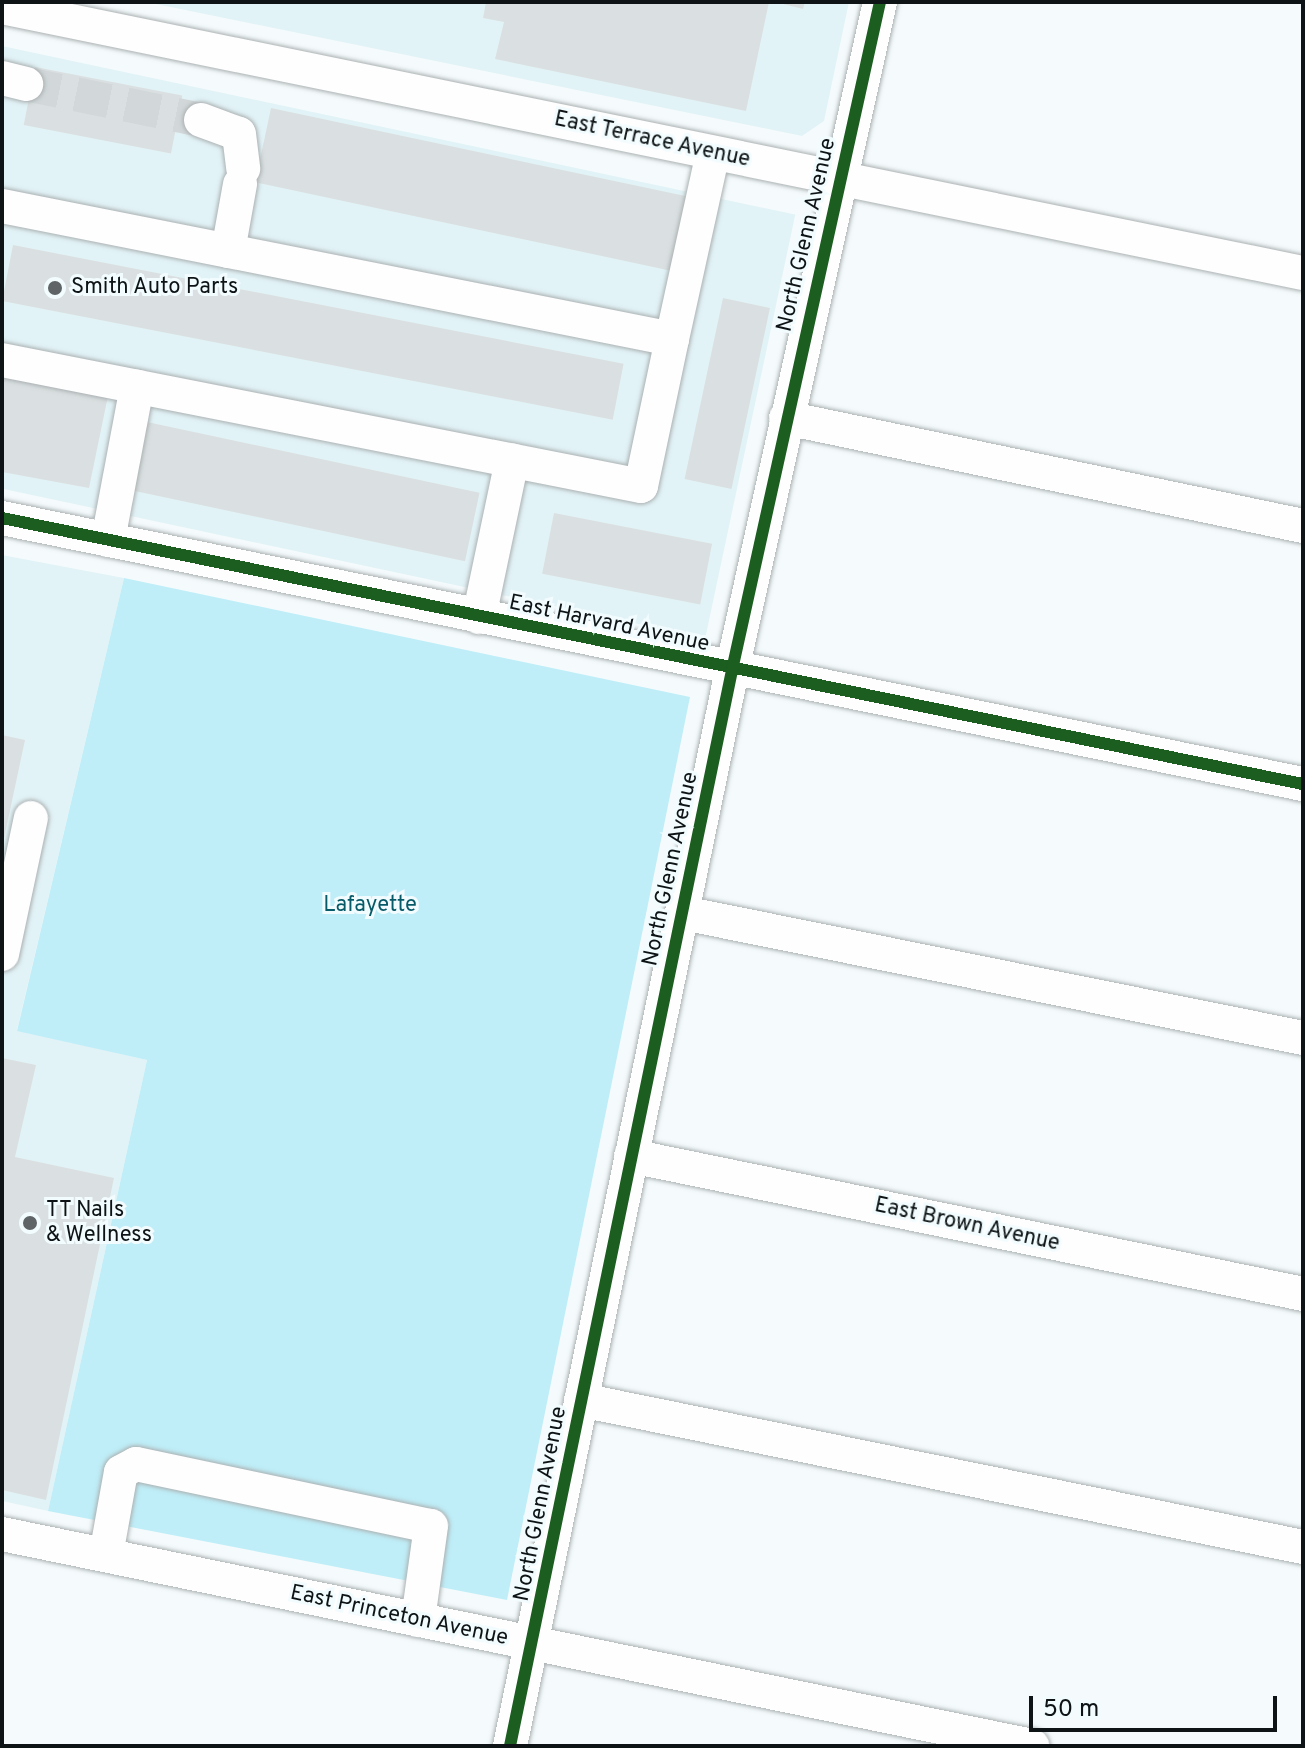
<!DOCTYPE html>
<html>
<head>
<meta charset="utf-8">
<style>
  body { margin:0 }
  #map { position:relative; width:1305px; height:1748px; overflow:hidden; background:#f5fbfc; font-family:Overpass,sans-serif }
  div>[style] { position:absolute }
  .built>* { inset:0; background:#e2f3f7; transform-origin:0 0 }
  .green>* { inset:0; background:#bfeef8 }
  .building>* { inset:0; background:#dae0e1; transform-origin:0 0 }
  .minor-tunnel>* { height:34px; margin-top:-17px; transform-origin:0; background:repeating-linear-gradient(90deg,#d2d8d9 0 34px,transparent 0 51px) }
  .roads { filter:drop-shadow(0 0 2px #abb1b2) drop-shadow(0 0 2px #abb1b2) }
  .minor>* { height:34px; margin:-17px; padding:0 17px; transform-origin:17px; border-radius:17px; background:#fefeff }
  .cycleway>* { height:12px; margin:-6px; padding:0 6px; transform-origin:6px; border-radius:6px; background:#1b5e20 }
  .dots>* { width:22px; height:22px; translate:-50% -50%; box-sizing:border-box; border:4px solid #f2fcff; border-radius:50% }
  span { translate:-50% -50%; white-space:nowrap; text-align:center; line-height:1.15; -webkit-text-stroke:6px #f2fcff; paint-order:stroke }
  .street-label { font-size:22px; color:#0e1415 }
  .poi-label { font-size:22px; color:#0e1415 }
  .left { translate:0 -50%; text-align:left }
  .park-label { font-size:22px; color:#075a67 }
  .frame { position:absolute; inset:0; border:4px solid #0e1415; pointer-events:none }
  .scale { position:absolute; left:1029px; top:1696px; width:248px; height:36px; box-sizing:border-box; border:4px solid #0e1415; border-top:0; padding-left:10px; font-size:24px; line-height:28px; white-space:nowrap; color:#0e1415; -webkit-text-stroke:6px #f2fcff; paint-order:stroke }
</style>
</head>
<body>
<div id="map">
  <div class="built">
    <i style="clip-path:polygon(146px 2px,849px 2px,824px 121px,802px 136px)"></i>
    <i style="left:2px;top:46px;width:811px;height:433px;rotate:12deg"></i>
    <i style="clip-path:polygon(2px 555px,124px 578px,17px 1030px,147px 1060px,48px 1511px,2px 1501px)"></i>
  </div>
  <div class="green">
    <i style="clip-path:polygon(124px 578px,690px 697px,507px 1600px,48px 1511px,147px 1060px,17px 1031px)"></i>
  </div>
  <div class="building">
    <i style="clip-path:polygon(486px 2px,769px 2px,746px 111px,495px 59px,504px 22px,483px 18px)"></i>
    <i style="clip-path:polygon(775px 2px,805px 2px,803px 9px)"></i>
    <i style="left:35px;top:67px;width:150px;height:59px;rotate:11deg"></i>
    <i style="left:271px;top:108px;width:426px;height:76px;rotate:12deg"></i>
    <i style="left:13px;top:245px;width:622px;height:57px;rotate:11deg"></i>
    <i style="left:723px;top:298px;width:48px;height:185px;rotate:12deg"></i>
    <i style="clip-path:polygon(2px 369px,109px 391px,89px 488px,2px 472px)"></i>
    <i style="left:147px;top:422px;width:340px;height:70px;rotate:12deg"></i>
    <i style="left:554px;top:513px;width:161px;height:62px;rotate:11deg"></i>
    <i style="clip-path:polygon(2px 735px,25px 740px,3px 843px,2px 842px)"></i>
    <i style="clip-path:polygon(2px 1058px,36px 1065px,15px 1157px,114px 1178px,46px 1500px,2px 1490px)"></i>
  </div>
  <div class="minor-tunnel">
    <i style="left:26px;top:84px;width:179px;rotate:11.6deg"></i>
  </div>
  <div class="roads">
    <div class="minor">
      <i style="left:2px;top:7px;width:1328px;rotate:11.56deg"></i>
      <i style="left:2px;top:78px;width:25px;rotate:14deg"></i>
      <i style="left:201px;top:120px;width:40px;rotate:20.2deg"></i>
      <i style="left:239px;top:134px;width:35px;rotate:83deg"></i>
      <i style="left:2px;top:206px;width:683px;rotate:11.23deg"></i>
      <i style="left:672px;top:339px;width:150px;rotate:101.9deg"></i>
      <i style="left:641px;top:486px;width:651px;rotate:-168.85deg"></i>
      <i style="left:228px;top:251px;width:68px;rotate:-79.8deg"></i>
      <i style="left:672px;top:339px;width:190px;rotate:-77.6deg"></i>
      <i style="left:786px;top:418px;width:528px;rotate:11.8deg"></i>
      <i style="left:2px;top:518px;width:1328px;rotate:11.56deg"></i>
      <i style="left:108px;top:540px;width:156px;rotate:-79.3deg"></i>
      <i style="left:479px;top:617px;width:160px;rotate:-78.1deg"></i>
      <i style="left:683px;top:913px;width:632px;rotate:11.4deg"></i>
      <i style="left:2px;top:954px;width:139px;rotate:-78deg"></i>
      <i style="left:631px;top:1156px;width:686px;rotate:11.6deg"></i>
      <i style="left:581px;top:1400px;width:737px;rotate:11.51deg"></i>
      <i style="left:2px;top:1534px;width:1052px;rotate:11.63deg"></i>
      <i style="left:106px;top:1555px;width:84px;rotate:-79.8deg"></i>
      <i style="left:121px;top:1472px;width:17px;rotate:-28deg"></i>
      <i style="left:136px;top:1464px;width:301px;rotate:11.9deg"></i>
      <i style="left:431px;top:1526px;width:95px;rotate:97.9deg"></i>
      <i style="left:510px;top:1746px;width:1099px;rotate:-78.34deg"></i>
      <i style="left:732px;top:670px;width:684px;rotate:-77.51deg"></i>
    </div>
  </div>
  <div class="cycleway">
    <i style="left:2px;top:518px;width:1328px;rotate:11.56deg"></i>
    <i style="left:510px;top:1746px;width:1099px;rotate:-78.34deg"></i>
    <i style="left:732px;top:670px;width:684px;rotate:-77.51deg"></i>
  </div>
  <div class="dots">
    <i style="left:55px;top:288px;background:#5f6566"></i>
    <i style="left:30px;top:1223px;background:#5f6566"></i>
  </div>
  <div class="street-label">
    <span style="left:652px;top:140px;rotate:12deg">East Terrace Avenue</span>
    <span style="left:807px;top:235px;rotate:-77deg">North Glenn Avenue</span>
    <span style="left:609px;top:624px;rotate:12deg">East Harvard Avenue</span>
    <span style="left:671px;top:869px;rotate:-78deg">North Glenn Avenue</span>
    <span style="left:967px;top:1225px;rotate:12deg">East Brown Avenue</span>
    <span style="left:541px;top:1504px;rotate:-79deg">North Glenn Avenue</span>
    <span style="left:399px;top:1616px;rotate:12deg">East Princeton Avenue</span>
  </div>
  <div class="poi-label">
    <span class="left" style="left:71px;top:288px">Smith Auto Parts</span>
    <span class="left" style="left:46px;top:1223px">TT Nails<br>&amp; Wellness</span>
  </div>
  <div class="park-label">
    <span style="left:370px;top:906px">Lafayette</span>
  </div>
  <div class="frame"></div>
  <div class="scale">50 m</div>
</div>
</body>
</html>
